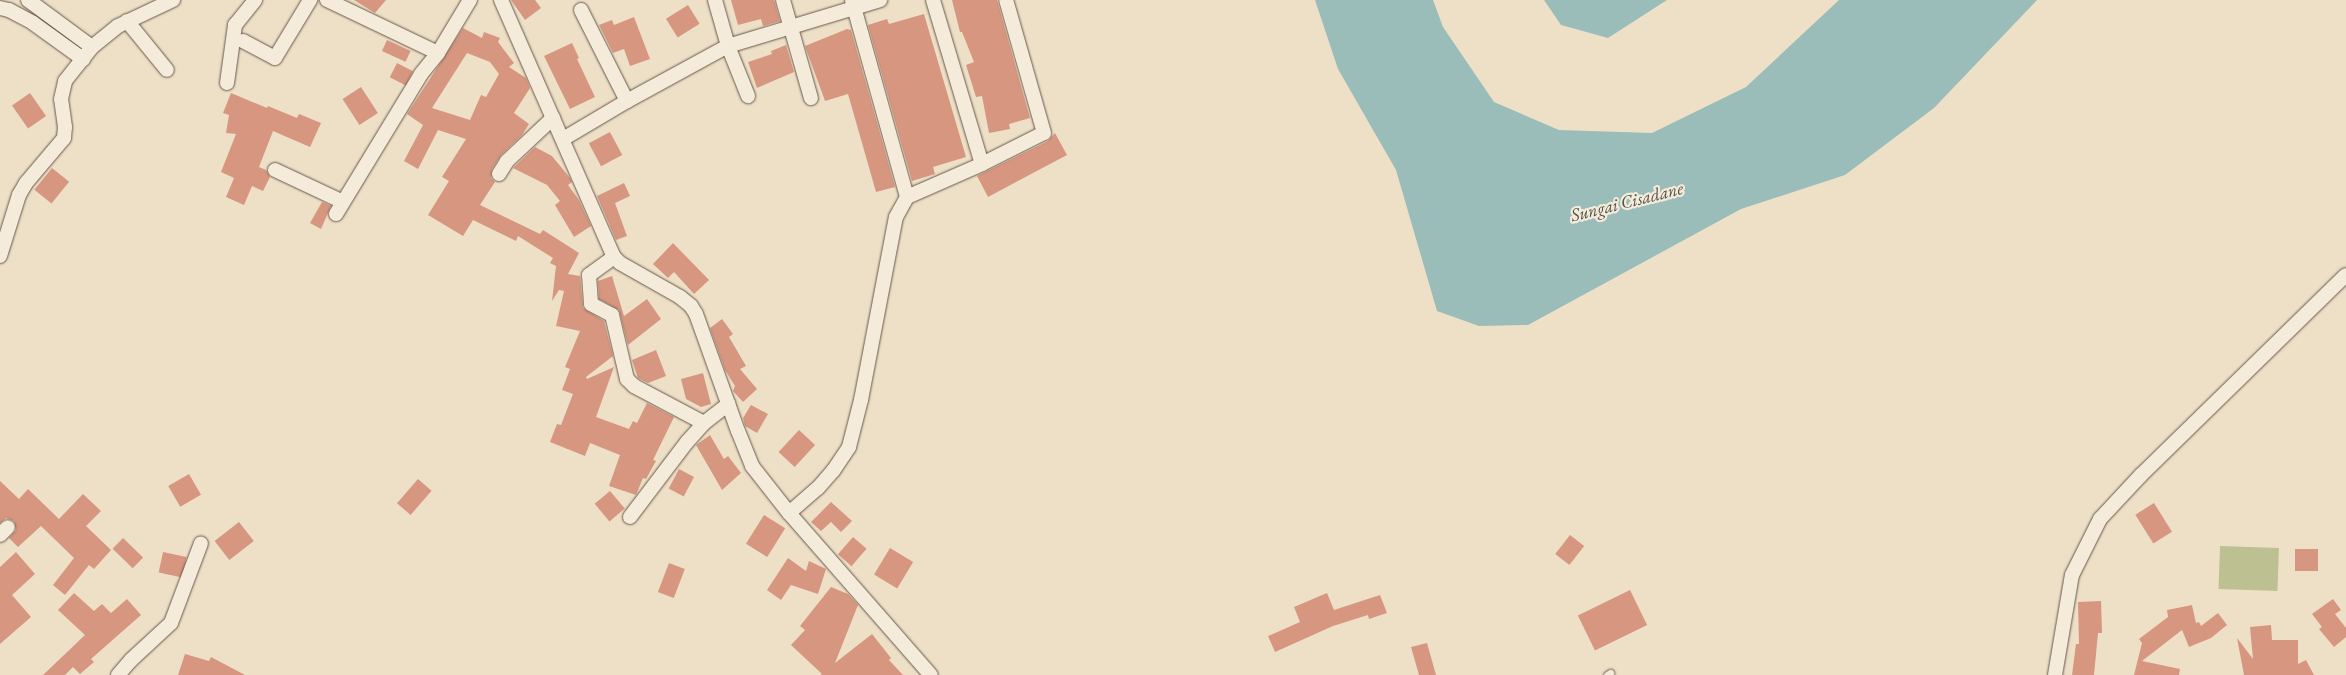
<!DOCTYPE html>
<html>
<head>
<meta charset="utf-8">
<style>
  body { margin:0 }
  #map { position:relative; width:2346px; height:675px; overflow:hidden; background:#eee0c7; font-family:"EB Garamond",serif }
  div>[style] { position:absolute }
  .green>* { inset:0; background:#bdc192; transform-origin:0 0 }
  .water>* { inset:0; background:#9abdb9 }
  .building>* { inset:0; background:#d7967f; transform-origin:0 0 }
  .roads { filter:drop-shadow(0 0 1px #67574a) drop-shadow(0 0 1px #67574a) }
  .service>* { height:7px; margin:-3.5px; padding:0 3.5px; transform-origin:3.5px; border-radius:3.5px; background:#f4ebdb }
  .minor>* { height:14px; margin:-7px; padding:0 7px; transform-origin:7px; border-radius:7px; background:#f4ebdb }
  span { translate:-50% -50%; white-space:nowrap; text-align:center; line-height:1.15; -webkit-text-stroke:4.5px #f4ebdb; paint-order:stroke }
  .water-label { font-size:18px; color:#524e46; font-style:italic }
</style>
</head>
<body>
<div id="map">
  <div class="green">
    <i style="left:2220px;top:546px;width:59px;height:43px;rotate:2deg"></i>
  </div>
  <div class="water">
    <i style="clip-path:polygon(1315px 0,1433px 0,1443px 27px,1494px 102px,1559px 130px,1652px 133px,1746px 87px,1839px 0,2037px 0,1934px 108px,1845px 175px,1741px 209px,1528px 325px,1479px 326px,1437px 311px,1396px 170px,1338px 69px)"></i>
    <i style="clip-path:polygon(1544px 0,1667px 0,1608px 38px,1561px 25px)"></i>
  </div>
  <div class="building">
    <i style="clip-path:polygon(354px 0,386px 0,375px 13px)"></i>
    <i style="clip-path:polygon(511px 0,535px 0,541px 8px,525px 20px)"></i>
    <i style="clip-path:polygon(731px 0,774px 0,780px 21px,763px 26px,761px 19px,738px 25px)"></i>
    <i style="clip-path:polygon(952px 0,997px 0,1030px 118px,1009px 124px,1010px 129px,989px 133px,982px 96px,976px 97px,966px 65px,974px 62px,962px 32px,960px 32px)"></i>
    <i style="left:688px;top:5px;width:22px;height:26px;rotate:58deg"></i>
    <i style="clip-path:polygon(924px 14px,966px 157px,933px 167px,935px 174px,912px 181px,868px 25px,887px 19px,889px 24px)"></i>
    <i style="clip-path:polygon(634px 17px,650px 59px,630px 66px,624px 49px,613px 53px,599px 25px,612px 20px,614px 25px)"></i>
    <i style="clip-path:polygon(evenodd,463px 28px,482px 38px,484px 32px,500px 38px,498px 42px,514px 63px,509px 67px,526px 78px,530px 88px,514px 113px,529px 124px,522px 135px,501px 155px,492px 169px,491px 178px,495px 182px,480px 205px,540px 234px,543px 230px,579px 253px,568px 274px,580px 276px,583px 308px,604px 321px,613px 356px,586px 377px,587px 379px,614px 367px,596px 417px,629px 429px,633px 421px,637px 423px,647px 403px,674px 417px,653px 460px,656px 461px,646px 479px,643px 478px,636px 495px,609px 486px,620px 455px,590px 443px,585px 456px,550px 442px,557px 424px,561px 425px,573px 394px,562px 390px,570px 369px,565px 367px,580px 331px,556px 326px,564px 291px,559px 290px,552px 301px,556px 266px,550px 263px,553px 258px,518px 236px,516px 241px,473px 220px,463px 236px,428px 215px,449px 181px,442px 177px,466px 139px,438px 130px,418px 169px,404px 161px,423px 125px,407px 114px,463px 28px,467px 53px,490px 62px,499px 74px,486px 97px,481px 95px,470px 120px,432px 108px,467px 53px)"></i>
    <i style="clip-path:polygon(847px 29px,851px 30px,895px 187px,876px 192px,848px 94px,825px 101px,805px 46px)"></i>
    <i style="left:387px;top:40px;width:26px;height:12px;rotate:25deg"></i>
    <i style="clip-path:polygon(572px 43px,579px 58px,577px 59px,595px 97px,570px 109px,544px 56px)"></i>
    <i style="clip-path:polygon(786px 45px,794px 72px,757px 88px,748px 62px,772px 54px,771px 51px)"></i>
    <i style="left:397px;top:63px;width:18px;height:16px;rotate:27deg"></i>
    <i style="left:361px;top:87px;width:31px;height:22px;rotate:57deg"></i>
    <i style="left:30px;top:93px;width:28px;height:22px;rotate:55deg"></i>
    <i style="clip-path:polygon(231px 93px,267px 108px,268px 106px,297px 118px,299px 114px,321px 123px,310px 147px,273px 131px,259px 167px,266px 170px,270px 177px,263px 191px,252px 186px,244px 205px,226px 197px,234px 178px,221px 172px,236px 134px,226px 133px,229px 115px,223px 113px)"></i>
    <i style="left:610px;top:132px;width:26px;height:24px;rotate:62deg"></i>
    <i style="clip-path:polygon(1055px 133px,1067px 155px,988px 197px,977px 176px,1048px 141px)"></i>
    <i style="clip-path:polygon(535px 147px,552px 156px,570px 178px,572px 182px,568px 185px,579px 200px,591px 226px,574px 237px,555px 205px,560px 201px,547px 185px,513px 168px)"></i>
    <i style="left:52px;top:168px;width:22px;height:28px;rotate:39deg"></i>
    <i style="clip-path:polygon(624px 183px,630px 196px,615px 203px,627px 236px,616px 240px,597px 196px)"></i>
    <i style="clip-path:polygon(322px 202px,331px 206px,321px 229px,310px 223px)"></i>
    <i style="clip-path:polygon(673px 243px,709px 280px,694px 294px,674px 272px,668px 278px,653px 264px)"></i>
    <i style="clip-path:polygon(612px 276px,624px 316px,647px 299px,661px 319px,628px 345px,619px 310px,599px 299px,598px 281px)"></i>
    <i style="clip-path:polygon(722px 319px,733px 334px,729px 337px,746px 366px,740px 369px,757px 389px,743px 402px,733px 391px,735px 386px,725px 370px,710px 328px)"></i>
    <i style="clip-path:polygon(656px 350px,666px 376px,648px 383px,638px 378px,632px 360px)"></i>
    <i style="clip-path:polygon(703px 373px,711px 404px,701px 407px,686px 399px,681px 379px)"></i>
    <i style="clip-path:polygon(751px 405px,768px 414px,757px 433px,745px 426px,743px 418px)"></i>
    <i style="left:799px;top:430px;width:22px;height:30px;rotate:43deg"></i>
    <i style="clip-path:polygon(710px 435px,724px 459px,728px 456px,741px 473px,722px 490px,696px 445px)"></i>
    <i style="left:679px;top:469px;width:17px;height:22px;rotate:28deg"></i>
    <i style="left:189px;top:474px;width:24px;height:24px;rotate:60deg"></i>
    <i style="left:418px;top:479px;width:18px;height:32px;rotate:41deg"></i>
    <i style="clip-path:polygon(0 481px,19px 499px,28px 489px,59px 519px,83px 494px,101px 511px,86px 526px,111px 550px,94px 569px,89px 565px,65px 595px,53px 585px,74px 558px,41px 526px,18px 547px,9px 538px,16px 530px,14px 521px,6px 518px,0 523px)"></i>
    <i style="left:610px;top:491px;width:23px;height:20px;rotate:50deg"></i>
    <i style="clip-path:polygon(831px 502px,852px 521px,841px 532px,831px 522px,821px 531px,811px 522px)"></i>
    <i style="left:2154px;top:503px;width:34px;height:22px;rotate:58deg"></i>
    <i style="left:764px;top:515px;width:25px;height:34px;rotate:32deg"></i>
    <i style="left:239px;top:522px;width:24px;height:31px;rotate:52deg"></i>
    <i style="left:1570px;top:535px;width:18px;height:24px;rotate:38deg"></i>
    <i style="left:853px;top:537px;width:18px;height:23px;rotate:41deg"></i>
    <i style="left:123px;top:538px;width:28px;height:15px;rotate:44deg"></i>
    <i style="left:890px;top:548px;width:27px;height:31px;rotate:31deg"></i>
    <i style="left:2295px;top:549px;width:23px;height:22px"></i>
    <i style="clip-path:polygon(16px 552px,35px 574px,12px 595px,31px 617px,0 644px,0 567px)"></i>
    <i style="left:163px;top:552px;width:24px;height:21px;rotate:12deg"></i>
    <i style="clip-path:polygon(788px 558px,806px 571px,809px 561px,826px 569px,818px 594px,791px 585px,781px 600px,767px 590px)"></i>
    <i style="left:669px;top:563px;width:17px;height:31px;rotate:21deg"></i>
    <i style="clip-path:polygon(831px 587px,848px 594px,858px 605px,835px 663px,872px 634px,891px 658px,889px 660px,903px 675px,820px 675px,822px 674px,791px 645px,805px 630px,800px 626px)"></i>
    <i style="left:1630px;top:590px;width:39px;height:58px;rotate:64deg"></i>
    <i style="clip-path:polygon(74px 593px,94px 611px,102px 604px,111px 613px,127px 599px,141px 615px,91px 659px,94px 662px,80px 674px,73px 667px,65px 675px,43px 675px,85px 635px,58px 610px)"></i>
    <i style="clip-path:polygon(1327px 593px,1334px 610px,1380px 595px,1387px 613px,1369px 619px,1368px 615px,1333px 626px,1275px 652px,1268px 636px,1300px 622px,1294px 607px)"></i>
    <i style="clip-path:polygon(2333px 599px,2341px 610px,2335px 614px,2346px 628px,2346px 637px,2334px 647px,2319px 629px,2322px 627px,2312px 614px)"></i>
    <i style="clip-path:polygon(2101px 601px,2102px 633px,2098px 633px,2094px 675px,2072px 675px,2076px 644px,2079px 644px,2078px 602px)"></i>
    <i style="clip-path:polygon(2192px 605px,2196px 623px,2199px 622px,2201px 626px,2218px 613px,2227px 625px,2211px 638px,2189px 647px,2182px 630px,2142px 661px,2180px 669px,2179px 675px,2134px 675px,2142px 643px,2139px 639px,2168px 617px,2167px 610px)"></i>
    <i style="clip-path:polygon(2271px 625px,2272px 640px,2298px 640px,2298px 664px,2306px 660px,2314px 675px,2244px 675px,2237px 638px,2253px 659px,2250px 627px)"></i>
    <i style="clip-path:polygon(1427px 643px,1436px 675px,1419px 675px,1411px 647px)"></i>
    <i style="clip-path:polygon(185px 654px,209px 661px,211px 657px,245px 675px,178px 675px)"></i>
  </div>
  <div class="roads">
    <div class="service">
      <i style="left:1607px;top:675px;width:4px;rotate:-34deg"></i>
    </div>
    <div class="minor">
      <i style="left:28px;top:0;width:79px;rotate:36.3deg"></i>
      <i style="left:327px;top:0;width:123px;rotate:25.5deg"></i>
      <i style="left:501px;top:0;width:281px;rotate:66.3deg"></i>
      <i style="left:614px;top:257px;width:8px;rotate:45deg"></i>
      <i style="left:620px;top:263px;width:69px;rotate:29.5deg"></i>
      <i style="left:680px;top:297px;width:14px;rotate:39deg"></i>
      <i style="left:691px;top:306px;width:9px;rotate:58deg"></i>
      <i style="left:696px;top:314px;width:124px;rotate:70.3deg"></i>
      <i style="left:738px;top:431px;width:38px;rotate:68deg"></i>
      <i style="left:752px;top:466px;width:60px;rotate:51.8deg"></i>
      <i style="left:789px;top:513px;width:215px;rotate:48.8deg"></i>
      <i style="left:715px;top:0;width:48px;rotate:74.2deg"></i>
      <i style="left:728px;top:46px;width:54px;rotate:68.2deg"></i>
      <i style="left:783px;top:0;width:102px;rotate:74.1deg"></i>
      <i style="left:852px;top:0;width:205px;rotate:74.4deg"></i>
      <i style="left:933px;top:0;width:171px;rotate:73.4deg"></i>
      <i style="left:0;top:8px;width:9px;rotate:13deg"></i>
      <i style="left:9px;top:10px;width:27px;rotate:28deg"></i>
      <i style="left:33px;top:23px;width:62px;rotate:35.8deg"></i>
      <i style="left:581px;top:10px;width:102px;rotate:63.2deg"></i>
      <i style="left:127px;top:21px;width:63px;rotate:50.8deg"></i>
      <i style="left:243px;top:41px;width:36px;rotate:28deg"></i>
      <i style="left:275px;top:58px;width:68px;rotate:-58.9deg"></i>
      <i style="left:227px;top:83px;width:59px;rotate:-82.1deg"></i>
      <i style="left:235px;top:25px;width:32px;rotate:-51deg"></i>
      <i style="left:563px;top:139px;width:74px;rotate:-30.7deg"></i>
      <i style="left:627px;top:101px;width:115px;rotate:-28.6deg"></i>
      <i style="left:728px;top:46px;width:159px;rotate:-16.8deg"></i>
      <i style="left:275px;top:170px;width:75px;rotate:25.2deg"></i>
      <i style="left:499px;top:174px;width:15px;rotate:-58deg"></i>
      <i style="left:507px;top:161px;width:63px;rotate:-43.1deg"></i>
      <i style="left:336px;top:214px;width:164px;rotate:-58.7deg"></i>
      <i style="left:421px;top:74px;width:27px;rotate:-51deg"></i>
      <i style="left:438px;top:53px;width:62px;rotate:-58.9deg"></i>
      <i style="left:0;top:256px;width:64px;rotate:-72.7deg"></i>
      <i style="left:19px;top:195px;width:14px;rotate:-60deg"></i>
      <i style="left:26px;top:183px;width:59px;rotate:-49.8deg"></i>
      <i style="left:64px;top:138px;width:11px;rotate:-85deg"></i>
      <i style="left:65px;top:127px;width:28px;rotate:-98deg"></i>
      <i style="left:61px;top:99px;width:18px;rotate:-77deg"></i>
      <i style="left:65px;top:81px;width:43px;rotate:-51.5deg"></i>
      <i style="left:92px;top:47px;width:33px;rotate:-39deg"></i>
      <i style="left:118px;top:26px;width:61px;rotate:-25.3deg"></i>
      <i style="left:614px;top:257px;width:31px;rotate:144deg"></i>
      <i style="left:589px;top:275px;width:29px;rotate:86deg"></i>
      <i style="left:591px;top:304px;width:24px;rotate:28deg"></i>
      <i style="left:612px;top:315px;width:66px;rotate:76.8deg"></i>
      <i style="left:627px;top:379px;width:10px;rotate:45deg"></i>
      <i style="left:634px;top:386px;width:79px;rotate:27.9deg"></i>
      <i style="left:789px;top:513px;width:38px;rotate:-41deg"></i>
      <i style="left:818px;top:488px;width:23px;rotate:-49deg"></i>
      <i style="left:833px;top:471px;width:29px;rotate:-56deg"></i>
      <i style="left:849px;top:447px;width:49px;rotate:-75.7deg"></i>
      <i style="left:861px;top:400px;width:186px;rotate:-79.2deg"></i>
      <i style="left:896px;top:217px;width:23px;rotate:-61deg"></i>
      <i style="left:907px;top:197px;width:82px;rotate:-23.7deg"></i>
      <i style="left:982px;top:164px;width:69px;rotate:-26.6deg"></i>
      <i style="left:1044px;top:133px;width:138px;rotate:-105.9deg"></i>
      <i style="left:630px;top:517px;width:94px;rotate:-52.8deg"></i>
      <i style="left:687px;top:442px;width:25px;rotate:-48deg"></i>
      <i style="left:704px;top:423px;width:31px;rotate:-38deg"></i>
      <i style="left:0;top:535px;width:11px;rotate:-45deg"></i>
      <i style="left:118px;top:675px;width:20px;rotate:-49deg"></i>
      <i style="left:131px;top:660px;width:54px;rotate:-42.8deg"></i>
      <i style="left:171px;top:623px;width:85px;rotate:-69.4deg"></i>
      <i style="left:2055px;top:675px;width:101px;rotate:-80.4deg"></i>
      <i style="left:2072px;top:575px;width:63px;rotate:-63.4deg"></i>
      <i style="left:2100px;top:519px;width:60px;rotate:-47deg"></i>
      <i style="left:2141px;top:475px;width:286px;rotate:-44.3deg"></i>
    </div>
  </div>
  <div class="water-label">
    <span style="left:1627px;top:202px;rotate:-14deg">Sungai Cisadane</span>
  </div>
</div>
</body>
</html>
